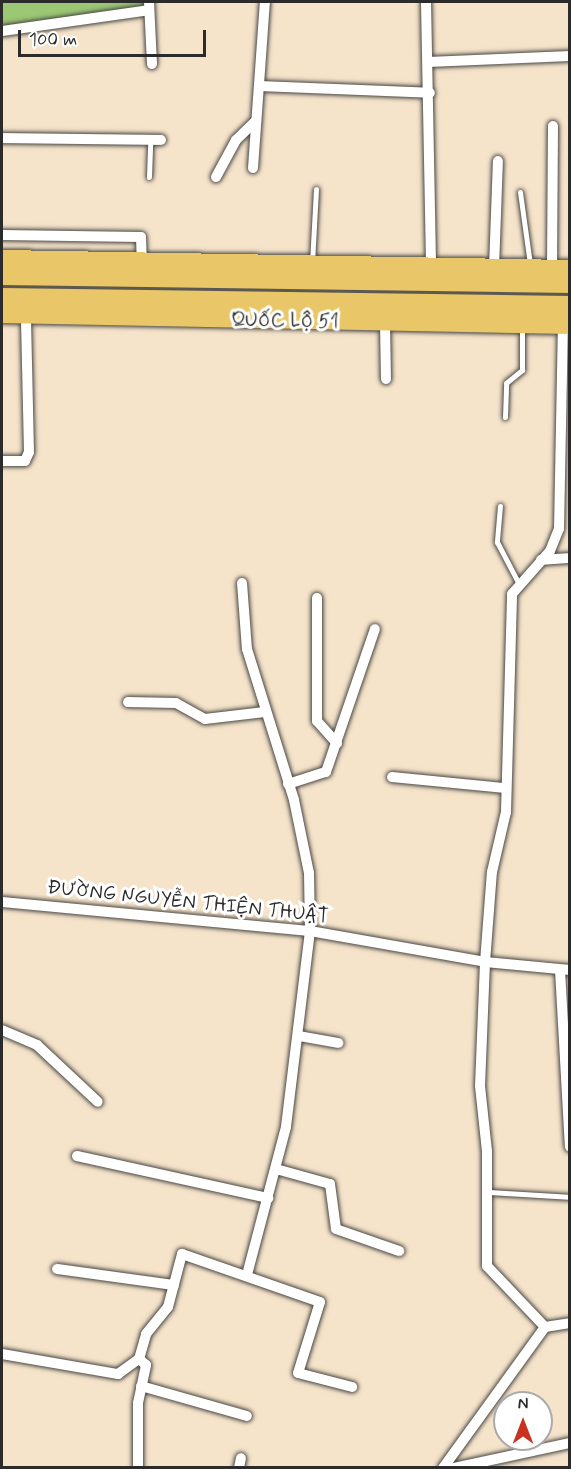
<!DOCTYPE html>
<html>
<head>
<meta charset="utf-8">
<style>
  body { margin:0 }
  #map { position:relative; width:571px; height:1469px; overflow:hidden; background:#f5e3ca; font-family:Mynerve,sans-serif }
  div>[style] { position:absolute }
  .green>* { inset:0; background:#9cc774 }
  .roads { filter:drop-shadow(0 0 2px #494743) drop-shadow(0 0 2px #494743) }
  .lane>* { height:5px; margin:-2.5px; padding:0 2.5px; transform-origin:2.5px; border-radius:2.5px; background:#fff }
  .street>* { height:10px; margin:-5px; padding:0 5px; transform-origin:5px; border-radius:5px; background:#fff }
  .primary>* { height:18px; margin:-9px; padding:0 9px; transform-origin:9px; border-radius:9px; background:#e9c769 }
  .highway>* { height:21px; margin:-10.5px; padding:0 10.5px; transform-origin:10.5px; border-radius:10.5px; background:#e9c769 }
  span { translate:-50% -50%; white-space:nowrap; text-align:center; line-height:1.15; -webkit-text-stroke:6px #fff; paint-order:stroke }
  .street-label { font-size:20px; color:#2b2b2b }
  .frame { position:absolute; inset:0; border:3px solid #2b2b2b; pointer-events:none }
  .north { position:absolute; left:493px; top:1391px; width:60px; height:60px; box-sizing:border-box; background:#fff; border:2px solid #aaa; border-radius:50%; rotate:0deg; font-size:16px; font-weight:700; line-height:24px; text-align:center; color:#2b2b2b }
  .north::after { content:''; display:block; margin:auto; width:21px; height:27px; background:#c8321e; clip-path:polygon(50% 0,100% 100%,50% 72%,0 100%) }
  .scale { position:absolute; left:18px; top:30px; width:188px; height:27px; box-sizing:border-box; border:3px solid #2b2b2b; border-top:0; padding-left:8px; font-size:18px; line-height:21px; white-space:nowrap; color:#2b2b2b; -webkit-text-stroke:4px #fff; paint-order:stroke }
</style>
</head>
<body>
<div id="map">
  <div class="green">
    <i style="clip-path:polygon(2px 2px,144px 2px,145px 7px,2px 27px)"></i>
  </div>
  <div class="roads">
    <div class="lane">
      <i style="left:149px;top:177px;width:37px;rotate:-88deg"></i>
      <i style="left:520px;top:192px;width:73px;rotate:82.1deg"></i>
      <i style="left:312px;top:263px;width:74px;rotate:-86.9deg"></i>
      <i style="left:505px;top:417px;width:34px;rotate:-88deg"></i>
      <i style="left:506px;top:383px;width:21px;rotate:-39deg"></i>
      <i style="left:522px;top:370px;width:42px;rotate:-90deg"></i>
      <i style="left:500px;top:506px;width:36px;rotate:95deg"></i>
      <i style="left:497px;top:542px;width:45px;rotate:62.3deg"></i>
      <i style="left:487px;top:1192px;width:83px;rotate:3.4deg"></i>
    </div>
    <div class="street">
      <i style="left:149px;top:2px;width:62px;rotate:87.2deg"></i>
      <i style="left:426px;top:2px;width:269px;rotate:88.9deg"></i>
      <i style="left:2px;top:31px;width:148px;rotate:-8.1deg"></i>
      <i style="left:428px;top:62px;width:142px;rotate:-2.4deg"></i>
      <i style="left:259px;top:86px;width:171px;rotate:2.3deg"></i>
      <i style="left:2px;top:138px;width:159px;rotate:0.7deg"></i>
      <i style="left:253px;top:168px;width:166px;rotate:-85.9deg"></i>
      <i style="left:216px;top:177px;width:42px;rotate:-61.6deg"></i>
      <i style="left:236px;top:140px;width:28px;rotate:-44deg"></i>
      <i style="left:2px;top:235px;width:139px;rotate:0.8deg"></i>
      <i style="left:141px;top:237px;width:25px;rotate:88deg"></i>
      <i style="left:494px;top:268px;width:107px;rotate:-87.9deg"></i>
      <i style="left:552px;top:269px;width:143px;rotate:-89.6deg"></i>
      <i style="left:385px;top:323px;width:56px;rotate:89deg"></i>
      <i style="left:2px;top:461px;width:23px"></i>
      <i style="left:25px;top:461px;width:10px;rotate:-66deg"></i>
      <i style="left:29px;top:452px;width:137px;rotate:-91.3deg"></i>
      <i style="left:541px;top:560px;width:29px;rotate:-4deg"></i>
      <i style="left:242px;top:583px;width:66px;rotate:85.7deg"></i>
      <i style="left:247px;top:649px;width:158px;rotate:72.7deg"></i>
      <i style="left:294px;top:800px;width:75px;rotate:78.4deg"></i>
      <i style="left:309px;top:873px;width:58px;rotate:89deg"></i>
      <i style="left:310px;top:931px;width:197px;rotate:97deg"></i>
      <i style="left:286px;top:1127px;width:153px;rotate:104.8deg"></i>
      <i style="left:317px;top:598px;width:123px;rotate:90deg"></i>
      <i style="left:317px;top:721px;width:30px;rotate:48deg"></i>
      <i style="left:128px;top:702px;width:48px;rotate:1.2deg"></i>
      <i style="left:176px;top:703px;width:33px;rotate:29deg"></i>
      <i style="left:205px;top:719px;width:60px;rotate:-6.7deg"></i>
      <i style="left:392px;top:777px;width:114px;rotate:5.6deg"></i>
      <i style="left:288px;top:784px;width:40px;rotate:-18deg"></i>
      <i style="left:326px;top:772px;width:151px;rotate:-71.1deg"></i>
      <i style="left:2px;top:902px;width:309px;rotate:5.4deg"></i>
      <i style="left:310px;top:931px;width:178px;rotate:10deg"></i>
      <i style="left:485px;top:962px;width:90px;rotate:-85.6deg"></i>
      <i style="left:492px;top:872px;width:62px;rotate:-76.9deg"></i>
      <i style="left:506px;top:812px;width:218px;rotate:-88.4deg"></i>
      <i style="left:512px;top:594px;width:57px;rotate:-48.5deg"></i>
      <i style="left:550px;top:551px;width:24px;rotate:-68deg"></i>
      <i style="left:559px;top:529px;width:208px;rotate:-88.9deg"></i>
      <i style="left:560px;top:970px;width:177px;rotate:86.8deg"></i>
      <i style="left:570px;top:970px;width:85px;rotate:-174.6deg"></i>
      <i style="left:485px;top:962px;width:124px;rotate:92.3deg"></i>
      <i style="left:480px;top:1086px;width:65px;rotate:83.9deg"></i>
      <i style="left:487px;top:1151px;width:115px;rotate:90deg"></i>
      <i style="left:487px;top:1266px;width:84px;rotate:46.4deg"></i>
      <i style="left:545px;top:1327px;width:25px;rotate:-9deg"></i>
      <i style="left:2px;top:1030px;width:38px;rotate:23deg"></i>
      <i style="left:37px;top:1045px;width:83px;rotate:43.1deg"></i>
      <i style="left:299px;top:1036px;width:40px;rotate:10deg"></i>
      <i style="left:77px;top:1156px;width:196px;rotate:12.4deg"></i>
      <i style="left:276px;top:1169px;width:56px;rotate:15.5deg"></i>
      <i style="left:330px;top:1184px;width:45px;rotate:82.4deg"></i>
      <i style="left:336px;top:1229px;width:67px;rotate:19.2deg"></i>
      <i style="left:57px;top:1269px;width:118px;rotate:7.8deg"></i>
      <i style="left:2px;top:1354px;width:118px;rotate:9.8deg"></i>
      <i style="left:118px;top:1374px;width:26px;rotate:-36deg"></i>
      <i style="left:141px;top:1386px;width:110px;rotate:15.8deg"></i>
      <i style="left:138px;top:1468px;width:65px;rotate:-90deg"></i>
      <i style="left:138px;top:1403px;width:39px;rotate:-78deg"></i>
      <i style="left:146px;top:1365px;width:9px;rotate:-139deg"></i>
      <i style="left:139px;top:1359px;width:26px;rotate:-74deg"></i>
      <i style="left:146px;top:1334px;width:35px;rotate:-51deg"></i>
      <i style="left:168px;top:1307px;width:55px;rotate:-75.2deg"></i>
      <i style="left:182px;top:1254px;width:146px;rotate:19.2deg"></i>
      <i style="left:320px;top:1302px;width:74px;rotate:107.2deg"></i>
      <i style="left:298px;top:1373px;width:56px;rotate:14.5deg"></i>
      <i style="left:239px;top:1468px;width:10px;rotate:-79deg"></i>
      <i style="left:443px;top:1468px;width:174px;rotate:-54.1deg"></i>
      <i style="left:454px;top:1468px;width:119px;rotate:-12.2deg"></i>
    </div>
    <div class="primary">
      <i style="left:2px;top:259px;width:568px;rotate:1.01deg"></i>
      <i style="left:2px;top:314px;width:568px;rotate:1.11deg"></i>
    </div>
    <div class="highway">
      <i style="left:2px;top:274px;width:568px;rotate:0.81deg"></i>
      <i style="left:2px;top:298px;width:568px;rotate:0.81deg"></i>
    </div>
  </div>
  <div class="street-label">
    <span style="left:285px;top:321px;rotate:1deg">QUỐC LỘ 51</span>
    <span style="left:188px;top:902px;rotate:6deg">ĐƯỜNG NGUYỄN THIỆN THUẬT</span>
  </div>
  <div class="frame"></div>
  <div class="north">N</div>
  <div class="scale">100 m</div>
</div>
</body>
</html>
